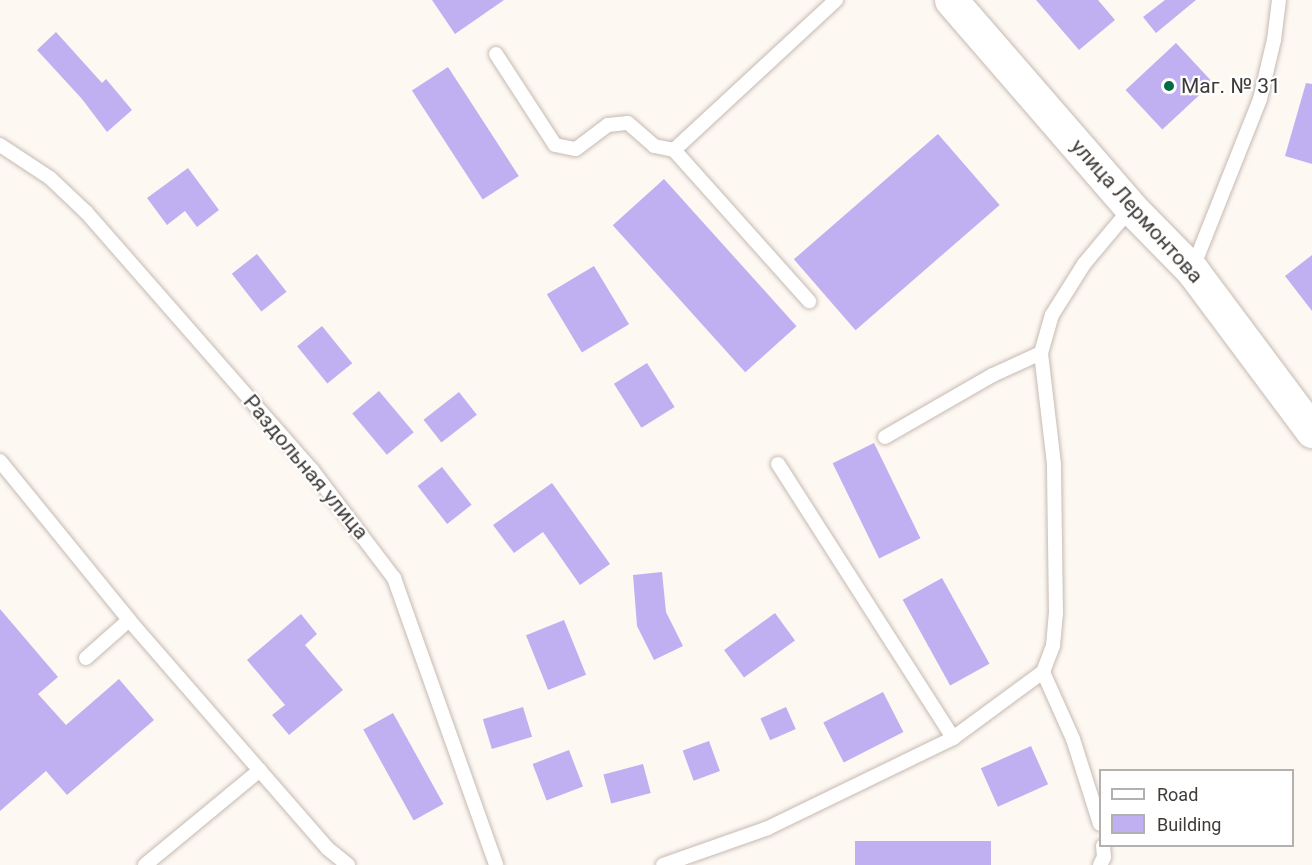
<!DOCTYPE html>
<html>
<head>
<meta charset="utf-8">
<style>
  body { margin:0 }
  #map { position:relative; width:1312px; height:865px; overflow:hidden; background:#fef8f3; font-family:Roboto,sans-serif }
  div>[style] { position:absolute }
  .building>* { inset:0; background:#c0b0f2; transform-origin:0 0 }
  .roads { filter:drop-shadow(0 0 2px #c5bab2) drop-shadow(0 0 2px #c5bab2) }
  .service>* { height:14px; margin:-7px; padding:0 7px; transform-origin:7px; border-radius:7px; background:#fff }
  .primary>* { height:33px; margin:-16.5px; padding:0 16.5px; transform-origin:16.5px; border-radius:16.5px; background:#fff }
  .dots>* { width:16px; height:16px; translate:-50% -50%; box-sizing:border-box; border:3px solid #fff; border-radius:50% }
  span { translate:-50% -50%; white-space:nowrap; text-align:center; line-height:1.15; -webkit-text-stroke:4.5px #fff; paint-order:stroke }
  .poi-label { font-size:21px; color:#3f3b38 }
  .left { translate:0 -50%; text-align:left }
  .street-label { font-size:21px; color:#3f3b38 }
  .legend { position:absolute; left:1099px; top:769px; width:195px; height:78px; box-sizing:border-box; background:#fff; border:2px solid #b2b1af; margin:0; padding:8px 10px; list-style:none; font-size:18px; color:#3f3b38 }
  .legend li { display:flex; align-items:center; gap:12px; height:30px }
  .legend b { width:30px; border:2px solid #b2b1af }
</style>
</head>
<body>
<div id="map">
  <div class="building">
    <i style="clip-path:polygon(432px 0,504px 0,455px 34px)"></i>
    <i style="clip-path:polygon(1036px 0,1098px 0,1115px 20px,1079px 50px)"></i>
    <i style="clip-path:polygon(1165px 0,1196px 0,1156px 33px,1143px 17px)"></i>
    <i style="clip-path:polygon(56px 32px,102px 83px,106px 79px,132px 110px,107px 132px,82px 99px,37px 50px)"></i>
    <i style="left:1176px;top:43px;width:54px;height:69px;rotate:47deg"></i>
    <i style="left:448px;top:67px;width:130px;height:43px;rotate:57deg"></i>
    <i style="clip-path:polygon(1306px 83px,1312px 84px,1312px 164px,1285px 156px)"></i>
    <i style="left:938px;top:134px;width:94px;height:191px;rotate:49deg"></i>
    <i style="clip-path:polygon(188px 168px,219px 210px,197px 227px,185px 211px,167px 225px,147px 198px)"></i>
    <i style="left:664px;top:179px;width:198px;height:69px;rotate:48deg"></i>
    <i style="left:257px;top:254px;width:48px;height:32px;rotate:52deg"></i>
    <i style="clip-path:polygon(1312px 255px,1312px 311px,1285px 276px)"></i>
    <i style="left:594px;top:266px;width:68px;height:55px;rotate:59deg"></i>
    <i style="left:322px;top:326px;width:48px;height:32px;rotate:51deg"></i>
    <i style="left:647px;top:363px;width:52px;height:39px;rotate:58deg"></i>
    <i style="left:379px;top:391px;width:54px;height:35px;rotate:50deg"></i>
    <i style="left:459px;top:392px;width:29px;height:45px;rotate:52deg"></i>
    <i style="left:874px;top:443px;width:106px;height:46px;rotate:64deg"></i>
    <i style="left:442px;top:467px;width:48px;height:31px;rotate:52deg"></i>
    <i style="clip-path:polygon(552px 483px,610px 564px,580px 585px,543px 532px,514px 553px,493px 525px)"></i>
    <i style="clip-path:polygon(662px 572px,666px 612px,683px 646px,654px 660px,637px 626px,633px 575px)"></i>
    <i style="left:942px;top:578px;width:98px;height:45px;rotate:61deg"></i>
    <i style="clip-path:polygon(0 609px,58px 677px,38px 694px,66px 725px,119px 679px,154px 720px,67px 795px,46px 771px,0 811px)"></i>
    <i style="left:775px;top:613px;width:34px;height:63px;rotate:54deg"></i>
    <i style="clip-path:polygon(301px 614px,317px 634px,305px 645px,343px 690px,289px 735px,272px 715px,285px 705px,247px 660px)"></i>
    <i style="left:564px;top:620px;width:59px;height:41px;rotate:68deg"></i>
    <i style="left:883px;top:692px;width:45px;height:67px;rotate:63deg"></i>
    <i style="left:523px;top:707px;width:31px;height:42px;rotate:73deg"></i>
    <i style="left:786px;top:707px;width:24px;height:28px;rotate:66deg"></i>
    <i style="left:393px;top:713px;width:104px;height:34px;rotate:61deg"></i>
    <i style="left:709px;top:741px;width:32px;height:28px;rotate:70deg"></i>
    <i style="left:1031px;top:746px;width:42px;height:55px;rotate:66deg"></i>
    <i style="left:569px;top:750px;width:39px;height:39px;rotate:69deg"></i>
    <i style="left:643px;top:764px;width:30px;height:41px;rotate:75deg"></i>
    <i style="left:855px;top:841px;width:136px;height:24px"></i>
  </div>
  <div class="roads">
    <div class="service">
      <i style="left:496px;top:54px;width:108px;rotate:57deg"></i>
      <i style="left:555px;top:145px;width:21px;rotate:11deg"></i>
      <i style="left:576px;top:149px;width:40px;rotate:-37deg"></i>
      <i style="left:608px;top:125px;width:20px;rotate:-6deg"></i>
      <i style="left:628px;top:123px;width:35px;rotate:41deg"></i>
      <i style="left:654px;top:146px;width:20px;rotate:11deg"></i>
      <i style="left:674px;top:150px;width:221px;rotate:-42.8deg"></i>
      <i style="left:0;top:145px;width:60px;rotate:33.4deg"></i>
      <i style="left:50px;top:178px;width:50px;rotate:43.4deg"></i>
      <i style="left:86px;top:212px;width:343px;rotate:48.8deg"></i>
      <i style="left:312px;top:470px;width:136px;rotate:52.8deg"></i>
      <i style="left:394px;top:578px;width:305px;rotate:70.4deg"></i>
      <i style="left:674px;top:150px;width:203px;rotate:48.2deg"></i>
      <i style="left:1192px;top:270px;width:184px;rotate:-68.3deg"></i>
      <i style="left:1260px;top:99px;width:61px;rotate:-76.7deg"></i>
      <i style="left:1274px;top:40px;width:40px;rotate:-82.9deg"></i>
      <i style="left:885px;top:437px;width:125px;rotate:-29.9deg"></i>
      <i style="left:993px;top:375px;width:53px;rotate:-24.6deg"></i>
      <i style="left:0;top:461px;width:205px;rotate:50.9deg"></i>
      <i style="left:129px;top:620px;width:302px;rotate:49deg"></i>
      <i style="left:327px;top:848px;width:27px;rotate:39deg"></i>
      <i style="left:778px;top:464px;width:325px;rotate:57.4deg"></i>
      <i style="left:86px;top:658px;width:57px;rotate:-41.5deg"></i>
      <i style="left:1043px;top:672px;width:73px;rotate:65.9deg"></i>
      <i style="left:1073px;top:739px;width:89px;rotate:72.4deg"></i>
      <i style="left:145px;top:865px;width:149px;rotate:-39.6deg"></i>
      <i style="left:663px;top:865px;width:111px;rotate:-19.4deg"></i>
      <i style="left:768px;top:828px;width:206px;rotate:-25.9deg"></i>
      <i style="left:953px;top:738px;width:112px;rotate:-36.3deg"></i>
      <i style="left:1043px;top:672px;width:28px;rotate:-69deg"></i>
      <i style="left:1053px;top:646px;width:32px;rotate:-85deg"></i>
      <i style="left:1056px;top:614px;width:150px;rotate:-90.8deg"></i>
      <i style="left:1054px;top:464px;width:112px;rotate:-96.7deg"></i>
      <i style="left:1041px;top:353px;width:40px;rotate:-74deg"></i>
      <i style="left:1052px;top:315px;width:60px;rotate:-57.9deg"></i>
      <i style="left:1084px;top:264px;width:73px;rotate:-50deg"></i>
      <i style="left:1100px;top:865px;width:9px;rotate:-63deg"></i>
      <i style="left:1104px;top:857px;width:11px;rotate:-95deg"></i>
    </div>
    <div class="primary">
      <i style="left:951px;top:0;width:275px;rotate:49.1deg"></i>
      <i style="left:1131px;top:208px;width:87px;rotate:45.5deg"></i>
      <i style="left:1192px;top:270px;width:201px;rotate:53.3deg"></i>
    </div>
  </div>
  <div class="dots">
    <i style="left:1169px;top:86px;background:#026d44"></i>
  </div>
  <div class="poi-label">
    <span class="left" style="left:1181px;top:86px">Маг. № 31</span>
  </div>
  <div class="street-label">
    <span style="left:1137px;top:211px;rotate:48deg">улица Лермонтова</span>
    <span style="left:306px;top:467px;rotate:50deg">Раздольная улица</span>
  </div>
  <ul class="legend">
  <li><b style="height:8px;background:#fff"></b>Road</li>
  <li><b style="height:16px;background:#c0b0f2"></b>Building</li>
  </ul>
</div>
</body>
</html>
